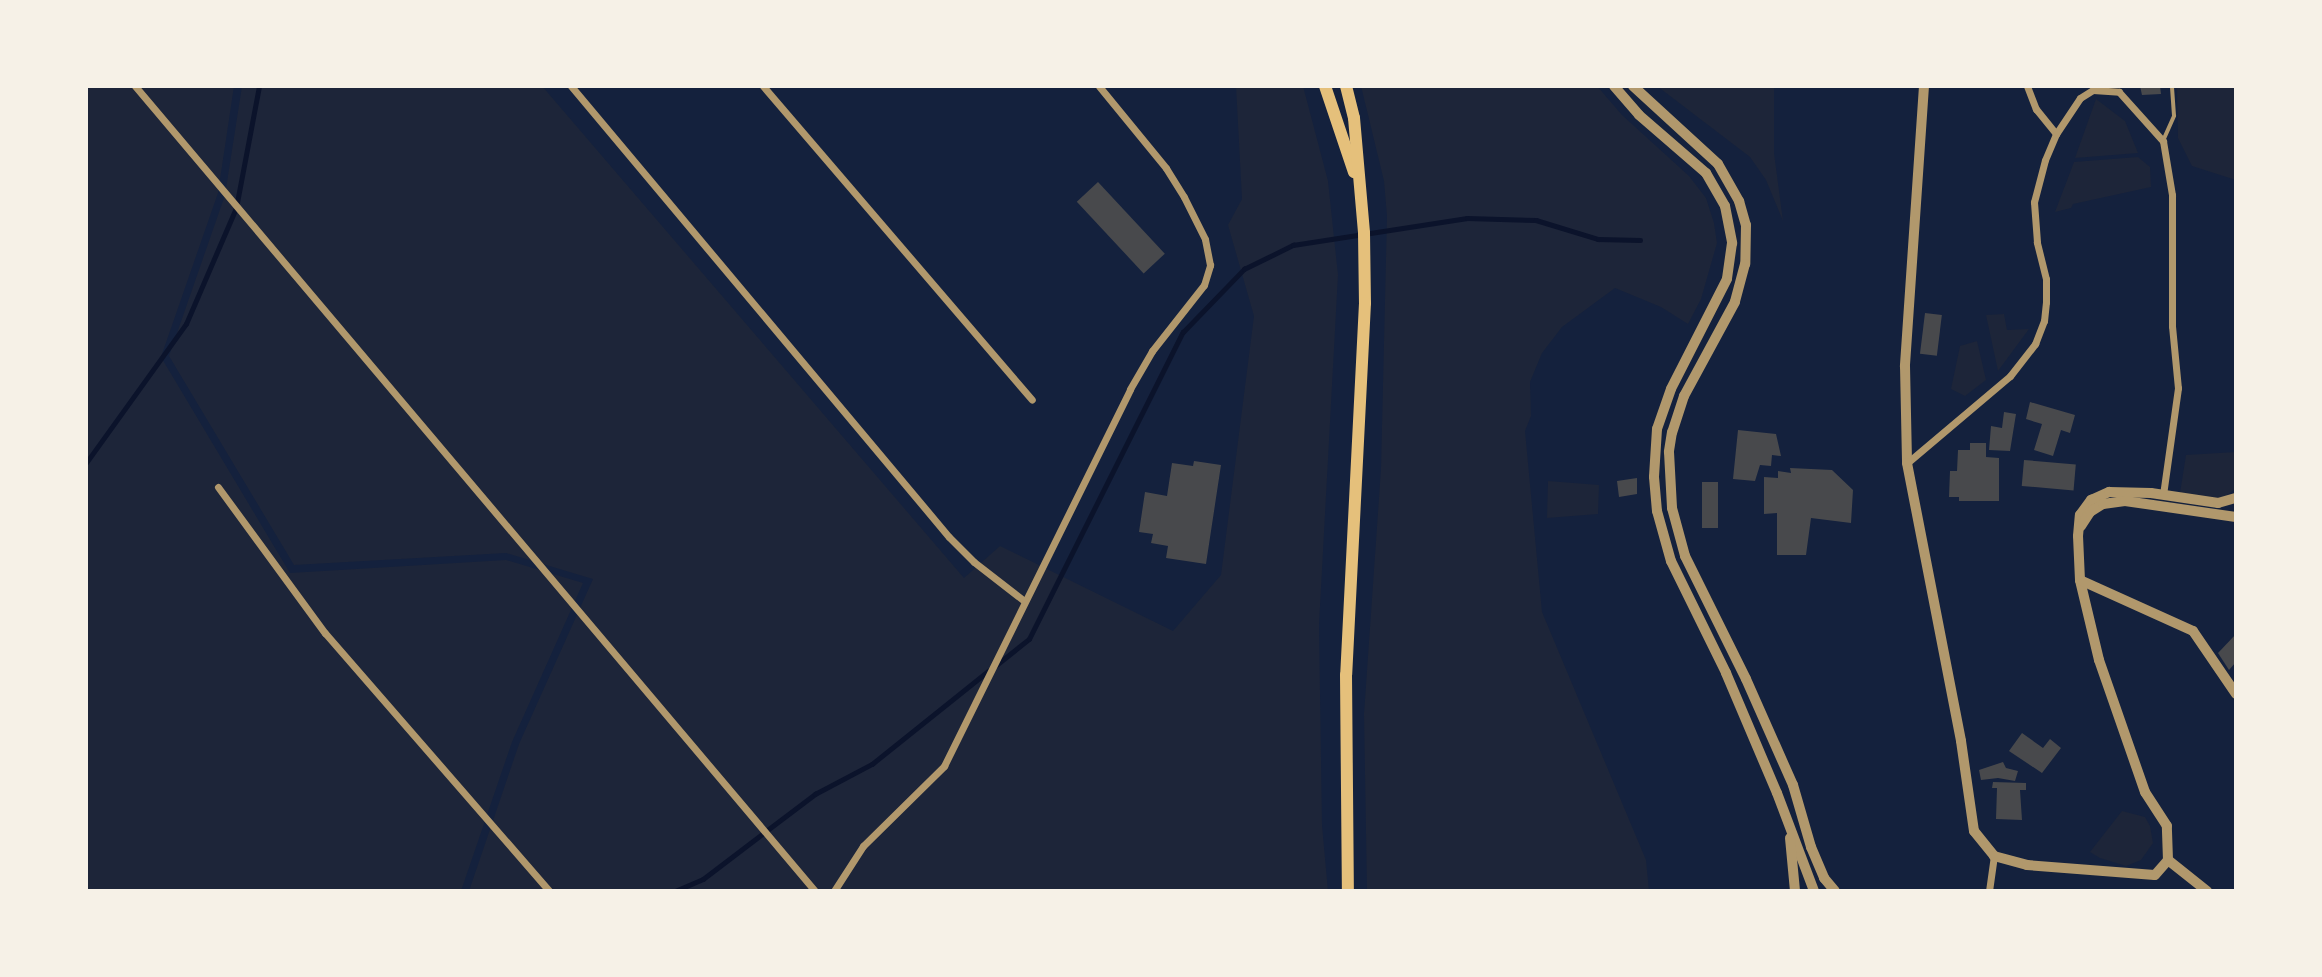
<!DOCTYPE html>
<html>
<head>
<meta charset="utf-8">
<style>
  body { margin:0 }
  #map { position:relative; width:2322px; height:977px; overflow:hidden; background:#14213d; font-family:Jost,sans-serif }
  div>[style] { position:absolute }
  .green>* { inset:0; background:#1d2539 }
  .stream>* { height:4.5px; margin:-2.25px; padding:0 2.25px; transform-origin:2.25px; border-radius:2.25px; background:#0b132b }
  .building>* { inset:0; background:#48494c; transform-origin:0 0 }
  .service>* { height:3.5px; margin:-1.75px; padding:0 1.75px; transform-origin:1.75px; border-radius:1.75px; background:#b1986c }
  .minor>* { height:7px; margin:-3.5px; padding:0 3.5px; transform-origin:3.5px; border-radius:3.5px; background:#b1986c }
  .tertiary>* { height:10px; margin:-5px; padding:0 5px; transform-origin:5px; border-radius:5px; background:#b1986c }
  .trunk>* { height:12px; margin:-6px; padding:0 6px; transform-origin:6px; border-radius:6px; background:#e5c07b }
  span { translate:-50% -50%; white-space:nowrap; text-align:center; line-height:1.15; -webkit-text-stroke:7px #f6f1e7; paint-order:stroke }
  .frame { position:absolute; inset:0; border:88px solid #f6f1e7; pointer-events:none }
</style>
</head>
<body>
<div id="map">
  <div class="green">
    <i style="clip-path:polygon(86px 86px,234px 86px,218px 193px,161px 357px,290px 573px,506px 560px,583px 583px,512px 742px,461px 891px,86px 891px)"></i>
    <i style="clip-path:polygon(242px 86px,542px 86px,964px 578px,1000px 546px,1173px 631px,1221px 575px,1254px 316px,1228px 225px,1242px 199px,1236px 86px,1303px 86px,1328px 181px,1338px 275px,1319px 625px,1322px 825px,1328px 891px,469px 891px,519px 744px,593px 579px,506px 553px,294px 565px,169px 356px,225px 195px)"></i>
    <i style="clip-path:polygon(1361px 86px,1597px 86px,1622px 115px,1689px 176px,1706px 198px,1714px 223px,1717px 243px,1701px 299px,1688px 324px,1661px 307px,1615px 288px,1562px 327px,1542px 353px,1530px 382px,1531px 416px,1525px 431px,1542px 612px,1646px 860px,1649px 891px,1367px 891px,1364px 714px,1381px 469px,1387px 216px,1384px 181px)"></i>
    <i style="clip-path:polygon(1657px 86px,1774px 86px,1774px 153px,1783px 221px,1766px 180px,1750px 157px)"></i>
    <i style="clip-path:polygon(2177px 86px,2236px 86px,2236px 180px,2192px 166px,2178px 138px)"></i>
    <i style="clip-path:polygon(2096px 99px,2125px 121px,2138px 153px,2075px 158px)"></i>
    <i style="clip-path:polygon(2138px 157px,2150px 167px,2151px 187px,2073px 204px,2071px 208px,2055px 212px,2074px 162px)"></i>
    <i style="clip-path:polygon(2004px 314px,2007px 330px,2029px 329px,1998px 371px,1986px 315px)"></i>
    <i style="clip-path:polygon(1977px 341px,1986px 380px,1965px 396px,1951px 389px,1960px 346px)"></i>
    <i style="clip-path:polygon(2236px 452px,2236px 488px,2221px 500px,2180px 493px,2186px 455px)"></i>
    <i style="clip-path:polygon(1548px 481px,1599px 485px,1598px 514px,1547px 518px)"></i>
    <i style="clip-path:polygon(2122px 811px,2145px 817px,2150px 826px,2153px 843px,2141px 860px,2126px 866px,2100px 858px,2090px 852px)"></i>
  </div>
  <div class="stream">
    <i style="left:86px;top:463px;width:171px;rotate:-54.3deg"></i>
    <i style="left:186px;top:324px;width:126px;rotate:-66.7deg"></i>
    <i style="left:236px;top:208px;width:124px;rotate:-79.3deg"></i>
    <i style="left:995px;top:666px;width:43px;rotate:-38.5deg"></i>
    <i style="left:1029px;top:639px;width:343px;rotate:-63.4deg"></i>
    <i style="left:1183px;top:332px;width:88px;rotate:-45.9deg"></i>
    <i style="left:1244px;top:269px;width:55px;rotate:-26.1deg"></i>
    <i style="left:1293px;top:245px;width:176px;rotate:-8.8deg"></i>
    <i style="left:1467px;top:218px;width:69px;rotate:1.7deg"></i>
    <i style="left:1536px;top:220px;width:65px;rotate:17deg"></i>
    <i style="left:1598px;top:239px;width:42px;rotate:1.4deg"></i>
    <i style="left:675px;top:891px;width:30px;rotate:-23deg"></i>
    <i style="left:703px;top:879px;width:141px;rotate:-37.2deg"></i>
    <i style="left:815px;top:794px;width:64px;rotate:-27.8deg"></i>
    <i style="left:872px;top:764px;width:149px;rotate:-38.7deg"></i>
  </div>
  <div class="building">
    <i style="clip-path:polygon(2140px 86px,2160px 86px,2161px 94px,2142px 95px)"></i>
    <i style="left:1098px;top:182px;width:98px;height:29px;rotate:47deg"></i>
    <i style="left:1925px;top:313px;width:17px;height:41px;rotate:7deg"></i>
    <i style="clip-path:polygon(2030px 402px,2075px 415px,2070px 433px,2061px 430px,2053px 456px,2034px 450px,2042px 424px,2026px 419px)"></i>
    <i style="clip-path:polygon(2004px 412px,2016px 414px,2010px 451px,1989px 450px,1991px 426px,2002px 428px)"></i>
    <i style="clip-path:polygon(1738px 430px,1776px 434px,1781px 456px,1772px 455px,1771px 466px,1760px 465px,1755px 481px,1733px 479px)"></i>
    <i style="clip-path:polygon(1970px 443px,1986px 443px,1986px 457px,1999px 458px,1999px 501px,1959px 501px,1959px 497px,1949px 497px,1950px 471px,1957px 471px,1958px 450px,1970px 450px)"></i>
    <i style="left:2024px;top:460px;width:52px;height:26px;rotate:5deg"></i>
    <i style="clip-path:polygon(1194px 461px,1221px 465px,1206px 564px,1166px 558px,1168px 546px,1151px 543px,1153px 534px,1139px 532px,1145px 492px,1167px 496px,1172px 463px,1193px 466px)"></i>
    <i style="clip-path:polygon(1790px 468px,1832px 470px,1853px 490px,1851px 523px,1811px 518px,1806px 555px,1777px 555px,1777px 513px,1764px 514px,1764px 477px,1778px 478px,1778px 471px,1791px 473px)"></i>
    <i style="clip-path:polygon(1637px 478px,1637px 494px,1619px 497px,1617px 481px)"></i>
    <i style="left:1702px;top:482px;width:16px;height:46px"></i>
    <i style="clip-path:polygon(2236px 634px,2236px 662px,2229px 670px,2218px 653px)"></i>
    <i style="clip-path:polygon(2022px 733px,2043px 748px,2050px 739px,2061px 748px,2042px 773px,2009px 751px)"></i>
    <i style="clip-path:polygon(2003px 762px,2006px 768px,2018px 771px,2015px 781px,1998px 778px,1981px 780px,1979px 770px)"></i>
    <i style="clip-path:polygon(1993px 782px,2026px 783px,2026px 790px,2020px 790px,2022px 820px,1996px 819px,1997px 788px,1992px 788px)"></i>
  </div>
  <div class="service">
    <i style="left:2163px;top:141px;width:27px;rotate:-66deg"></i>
    <i style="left:2174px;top:116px;width:30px;rotate:-94deg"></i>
  </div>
  <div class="minor">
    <i style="left:135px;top:86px;width:1054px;rotate:49.81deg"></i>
    <i style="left:571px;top:86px;width:588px;rotate:50.03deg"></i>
    <i style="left:949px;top:537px;width:35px;rotate:45deg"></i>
    <i style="left:974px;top:562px;width:62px;rotate:37.8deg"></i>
    <i style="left:763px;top:86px;width:413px;rotate:49.4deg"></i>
    <i style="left:2027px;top:86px;width:25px;rotate:69deg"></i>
    <i style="left:2036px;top:109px;width:32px;rotate:51deg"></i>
    <i style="left:1907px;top:463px;width:135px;rotate:-40.2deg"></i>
    <i style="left:2010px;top:376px;width:41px;rotate:-52deg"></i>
    <i style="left:2035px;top:344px;width:25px;rotate:-69deg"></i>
    <i style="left:2044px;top:321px;width:19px;rotate:-84deg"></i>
    <i style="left:2046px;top:302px;width:23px;rotate:-90deg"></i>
    <i style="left:2046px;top:279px;width:38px;rotate:-104deg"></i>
    <i style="left:2037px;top:242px;width:40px;rotate:-94.3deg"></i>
    <i style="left:2034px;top:202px;width:43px;rotate:-75.3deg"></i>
    <i style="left:2045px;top:160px;width:28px;rotate:-67deg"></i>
    <i style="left:2056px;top:134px;width:43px;rotate:-56.3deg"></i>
    <i style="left:2080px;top:98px;width:15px;rotate:-32deg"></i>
    <i style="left:2093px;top:90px;width:26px;rotate:4deg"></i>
    <i style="left:2119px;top:92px;width:66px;rotate:48.1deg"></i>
    <i style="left:2163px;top:141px;width:55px;rotate:80.5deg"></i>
    <i style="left:2172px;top:195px;width:131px;rotate:90deg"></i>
    <i style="left:2172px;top:326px;width:62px;rotate:84.5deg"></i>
    <i style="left:2178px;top:388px;width:108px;rotate:98deg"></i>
    <i style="left:218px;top:487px;width:181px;rotate:53.8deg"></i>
    <i style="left:325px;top:633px;width:342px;rotate:49deg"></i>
    <i style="left:834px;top:891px;width:54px;rotate:-57.2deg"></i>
    <i style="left:863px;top:846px;width:114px;rotate:-44.6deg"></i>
    <i style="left:944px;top:766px;width:420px;rotate:-63.7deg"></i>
    <i style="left:1130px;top:389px;width:44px;rotate:-59.9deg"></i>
    <i style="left:1152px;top:351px;width:84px;rotate:-51.8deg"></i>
    <i style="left:1204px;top:285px;width:21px;rotate:-73deg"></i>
    <i style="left:1210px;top:265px;width:26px;rotate:-101deg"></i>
    <i style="left:1205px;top:239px;width:47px;rotate:-116.6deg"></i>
    <i style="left:1184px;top:197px;width:34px;rotate:-122deg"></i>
    <i style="left:1166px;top:168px;width:106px;rotate:-129.3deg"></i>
    <i style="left:1989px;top:891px;width:35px;rotate:-82deg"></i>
  </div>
  <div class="tertiary">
    <i style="left:1614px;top:86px;width:38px;rotate:49deg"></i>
    <i style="left:1639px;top:115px;width:89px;rotate:40.9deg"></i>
    <i style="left:1706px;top:173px;width:38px;rotate:60deg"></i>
    <i style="left:1725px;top:206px;width:38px;rotate:79deg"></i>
    <i style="left:1732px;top:243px;width:36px;rotate:98deg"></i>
    <i style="left:1727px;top:279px;width:123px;rotate:117deg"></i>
    <i style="left:1671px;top:389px;width:42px;rotate:109.3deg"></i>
    <i style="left:1657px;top:429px;width:48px;rotate:93.6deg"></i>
    <i style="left:1654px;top:477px;width:34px;rotate:85deg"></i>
    <i style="left:1657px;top:511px;width:52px;rotate:74.4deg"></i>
    <i style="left:1671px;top:561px;width:125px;rotate:63.8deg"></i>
    <i style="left:1726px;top:673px;width:130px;rotate:67deg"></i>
    <i style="left:1777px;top:793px;width:105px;rotate:69.3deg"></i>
    <i style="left:1633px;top:86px;width:115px;rotate:42.5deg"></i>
    <i style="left:1718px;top:164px;width:43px;rotate:60.4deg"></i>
    <i style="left:1739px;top:201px;width:25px;rotate:74deg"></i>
    <i style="left:1746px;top:225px;width:39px;rotate:91deg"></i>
    <i style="left:1745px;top:264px;width:39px;rotate:105deg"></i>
    <i style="left:1735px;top:302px;width:107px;rotate:118.5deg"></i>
    <i style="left:1684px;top:396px;width:38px;rotate:108deg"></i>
    <i style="left:1672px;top:432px;width:20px;rotate:99deg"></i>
    <i style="left:1669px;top:452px;width:56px;rotate:86.9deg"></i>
    <i style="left:1672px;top:508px;width:50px;rotate:74.8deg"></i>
    <i style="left:1685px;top:556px;width:137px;rotate:63.6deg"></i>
    <i style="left:1746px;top:679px;width:116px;rotate:66.1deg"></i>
    <i style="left:1793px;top:785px;width:65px;rotate:73.8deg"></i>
    <i style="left:1811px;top:847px;width:34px;rotate:67deg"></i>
    <i style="left:1824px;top:878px;width:17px;rotate:50deg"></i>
    <i style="left:1924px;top:86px;width:281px;rotate:93.9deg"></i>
    <i style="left:1905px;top:366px;width:97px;rotate:88.8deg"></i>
    <i style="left:1907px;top:463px;width:283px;rotate:79deg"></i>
    <i style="left:1961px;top:741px;width:91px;rotate:81.8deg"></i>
    <i style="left:1974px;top:831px;width:32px;rotate:51deg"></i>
    <i style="left:1994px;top:856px;width:34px;rotate:15deg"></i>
    <i style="left:2027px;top:865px;width:128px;rotate:4.5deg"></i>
    <i style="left:2155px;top:875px;width:20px;rotate:-49deg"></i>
    <i style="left:2168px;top:860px;width:34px;rotate:-92deg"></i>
    <i style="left:2167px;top:826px;width:40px;rotate:-122.9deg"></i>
    <i style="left:2145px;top:792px;width:140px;rotate:-109.2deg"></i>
    <i style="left:2099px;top:660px;width:82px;rotate:-103.4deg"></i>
    <i style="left:2080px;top:580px;width:44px;rotate:-92.6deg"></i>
    <i style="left:2078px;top:536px;width:21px;rotate:-85deg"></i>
    <i style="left:2080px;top:515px;width:19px;rotate:-54deg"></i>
    <i style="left:2091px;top:500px;width:20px;rotate:-24deg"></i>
    <i style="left:2109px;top:492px;width:42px;rotate:1.4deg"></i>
    <i style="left:2151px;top:493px;width:68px;rotate:8.5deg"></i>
    <i style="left:2218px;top:503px;width:19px;rotate:-16deg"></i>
    <i style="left:2081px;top:526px;width:17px;rotate:-57deg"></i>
    <i style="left:2090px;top:512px;width:15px;rotate:-32deg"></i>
    <i style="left:2103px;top:504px;width:22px;rotate:-8deg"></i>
    <i style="left:2125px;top:501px;width:112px;rotate:8.2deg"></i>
    <i style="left:2080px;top:580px;width:124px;rotate:24.3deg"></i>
    <i style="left:2193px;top:631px;width:76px;rotate:55.7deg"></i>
    <i style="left:1790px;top:838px;width:53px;rotate:84.6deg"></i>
    <i style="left:2168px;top:860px;width:50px;rotate:38.5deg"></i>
  </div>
  <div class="trunk">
    <i style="left:1325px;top:86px;width:91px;rotate:71.4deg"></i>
    <i style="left:1346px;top:86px;width:33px;rotate:76deg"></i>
    <i style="left:1354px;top:118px;width:115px;rotate:85deg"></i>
    <i style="left:1364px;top:233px;width:70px;rotate:89.2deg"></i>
    <i style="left:1365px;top:303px;width:372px;rotate:92.9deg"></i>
    <i style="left:1346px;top:675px;width:216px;rotate:89.5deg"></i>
  </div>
  <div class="frame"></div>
</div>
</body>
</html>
